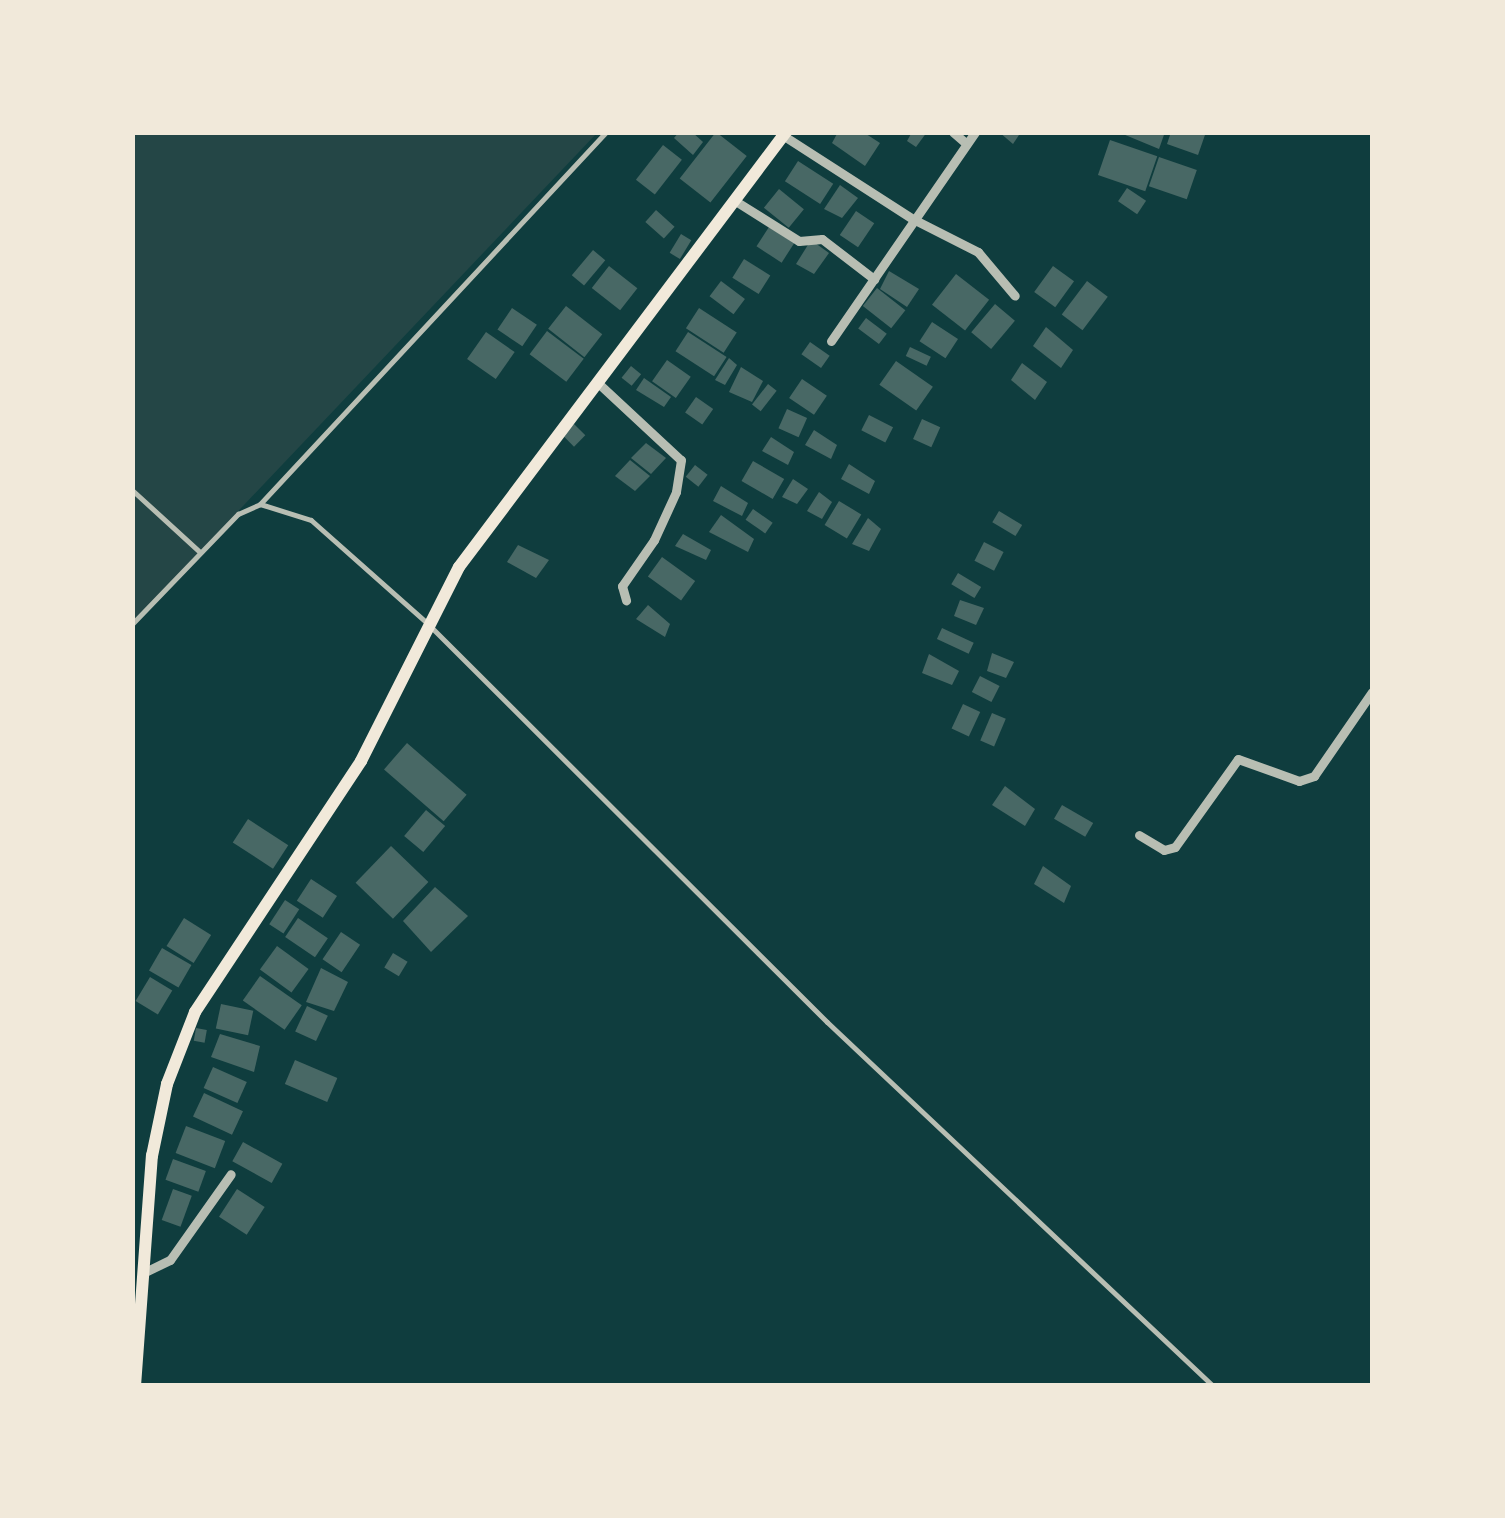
<!DOCTYPE html>
<html>
<head>
<meta charset="utf-8">
<style>
  body { margin:0 }
  #map { position:relative; width:1505px; height:1518px; overflow:hidden; background:#0f3d3e; font-family:"Alegreya Sans",sans-serif }
  div>[style] { position:absolute }
  .green>* { inset:0; background:#244646 }
  .building>* { inset:0; background:#486865; transform-origin:0 0 }
  .service>* { height:5px; margin:-2.5px; padding:0 2.5px; transform-origin:2.5px; border-radius:2.5px; background:#b8beb3 }
  .minor>* { height:9px; margin:-4.5px; padding:0 4.5px; transform-origin:4.5px; border-radius:4.5px; background:#b8beb3 }
  .secondary>* { height:12px; margin:-6px; padding:0 6px; transform-origin:6px; border-radius:6px; background:#f1e9da }
  span { translate:-50% -50%; white-space:nowrap; text-align:center; line-height:1.15; -webkit-text-stroke:10px #f1e9da; paint-order:stroke }
  .frame { position:absolute; inset:0; border:135px solid #f1e9da; pointer-events:none }
</style>
</head>
<body>
<div id="map">
  <div class="green">
    <i style="clip-path:polygon(133px 133px,597px 133px,133px 622px)"></i>
  </div>
  <div class="building">
    <i style="clip-path:polygon(679px 132px,692px 132px,703px 142px,693px 155px,674px 138px)"></i>
    <i style="left:716px;top:132px;width:39px;height:59px;rotate:38deg"></i>
    <i style="clip-path:polygon(838px 132px,863px 132px,880px 143px,865px 166px,832px 143px)"></i>
    <i style="clip-path:polygon(912px 132px,927px 132px,916px 147px,907px 141px)"></i>
    <i style="clip-path:polygon(999px 132px,1021px 132px,1013px 144px)"></i>
    <i style="clip-path:polygon(1118px 132px,1165px 132px,1159px 149px)"></i>
    <i style="clip-path:polygon(1171px 132px,1206px 132px,1198px 155px,1167px 144px)"></i>
    <i style="left:1110px;top:140px;width:50px;height:37px;rotate:19deg"></i>
    <i style="left:663px;top:145px;width:24px;height:44px;rotate:38deg"></i>
    <i style="left:1159px;top:157px;width:40px;height:31px;rotate:19deg"></i>
    <i style="left:798px;top:161px;width:42px;height:24px;rotate:33deg"></i>
    <i style="clip-path:polygon(840px 185px,858px 198px,842px 218px,824px 209px)"></i>
    <i style="left:1127px;top:188px;width:23px;height:16px;rotate:34deg"></i>
    <i style="left:779px;top:189px;width:32px;height:24px;rotate:39deg"></i>
    <i style="left:656px;top:210px;width:25px;height:16px;rotate:42deg"></i>
    <i style="left:856px;top:211px;width:22px;height:29px;rotate:34deg"></i>
    <i style="left:769px;top:227px;width:30px;height:23px;rotate:33deg"></i>
    <i style="left:681px;top:234px;width:12px;height:22px;rotate:31deg"></i>
    <i style="clip-path:polygon(811px 240px,829px 253px,814px 274px,796px 264px)"></i>
    <i style="left:593px;top:250px;width:16px;height:33px;rotate:40deg"></i>
    <i style="left:744px;top:259px;width:31px;height:22px;rotate:32deg"></i>
    <i style="left:609px;top:266px;width:36px;height:28px;rotate:38deg"></i>
    <i style="left:1053px;top:266px;width:26px;height:32px;rotate:36deg"></i>
    <i style="clip-path:polygon(889px 271px,919px 289px,907px 307px,880px 289px)"></i>
    <i style="left:956px;top:274px;width:42px;height:39px;rotate:38deg"></i>
    <i style="left:721px;top:281px;width:30px;height:19px;rotate:37deg"></i>
    <i style="left:1087px;top:281px;width:26px;height:42px;rotate:37deg"></i>
    <i style="left:877px;top:288px;width:36px;height:23px;rotate:38deg"></i>
    <i style="left:995px;top:304px;width:26px;height:37px;rotate:40deg"></i>
    <i style="left:566px;top:306px;width:46px;height:29px;rotate:38deg"></i>
    <i style="left:512px;top:308px;width:30px;height:26px;rotate:34deg"></i>
    <i style="left:699px;top:308px;width:45px;height:24px;rotate:33deg"></i>
    <i style="left:866px;top:318px;width:26px;height:13px;rotate:37deg"></i>
    <i style="left:932px;top:322px;width:31px;height:23px;rotate:33deg"></i>
    <i style="clip-path:polygon(1046px 327px,1073px 350px,1061px 368px,1033px 346px)"></i>
    <i style="left:547px;top:331px;width:46px;height:29px;rotate:37deg"></i>
    <i style="left:486px;top:332px;width:35px;height:33px;rotate:35deg"></i>
    <i style="left:688px;top:332px;width:46px;height:23px;rotate:33deg"></i>
    <i style="left:810px;top:342px;width:24px;height:15px;rotate:35deg"></i>
    <i style="left:910px;top:347px;width:23px;height:10px;rotate:25deg"></i>
    <i style="clip-path:polygon(729px 358px,737px 365px,725px 385px,715px 380px)"></i>
    <i style="left:667px;top:360px;width:29px;height:26px;rotate:35deg"></i>
    <i style="left:896px;top:361px;width:45px;height:29px;rotate:35deg"></i>
    <i style="clip-path:polygon(1022px 363px,1047px 382px,1035px 400px,1011px 380px)"></i>
    <i style="left:631px;top:366px;width:13px;height:15px;rotate:39deg"></i>
    <i style="clip-path:polygon(741px 367px,763px 381px,752px 402px,729px 392px)"></i>
    <i style="clip-path:polygon(644px 378px,671px 397px,664px 407px,636px 390px)"></i>
    <i style="left:802px;top:379px;width:30px;height:23px;rotate:34deg"></i>
    <i style="left:768px;top:384px;width:11px;height:26px;rotate:38deg"></i>
    <i style="left:696px;top:397px;width:21px;height:19px;rotate:35deg"></i>
    <i style="left:787px;top:409px;width:22px;height:21px;rotate:24deg"></i>
    <i style="left:869px;top:415px;width:27px;height:17px;rotate:27deg"></i>
    <i style="left:922px;top:419px;width:20px;height:22px;rotate:24deg"></i>
    <i style="left:574px;top:424px;width:16px;height:16px;rotate:45deg"></i>
    <i style="clip-path:polygon(814px 430px,837px 445px,831px 459px,805px 445px)"></i>
    <i style="clip-path:polygon(771px 437px,794px 452px,788px 465px,762px 451px)"></i>
    <i style="clip-path:polygon(646px 443px,666px 458px,651px 474px,631px 458px)"></i>
    <i style="clip-path:polygon(630px 460px,650px 476px,635px 491px,615px 476px)"></i>
    <i style="left:753px;top:461px;width:36px;height:23px;rotate:30deg"></i>
    <i style="clip-path:polygon(849px 464px,875px 481px,869px 494px,841px 479px)"></i>
    <i style="left:695px;top:465px;width:16px;height:15px;rotate:38deg"></i>
    <i style="clip-path:polygon(793px 479px,808px 489px,797px 504px,782px 497px)"></i>
    <i style="clip-path:polygon(721px 486px,748px 503px,742px 516px,713px 501px)"></i>
    <i style="clip-path:polygon(819px 492px,832px 502px,822px 519px,807px 511px)"></i>
    <i style="left:839px;top:501px;width:26px;height:28px;rotate:31deg"></i>
    <i style="left:753px;top:509px;width:24px;height:13px;rotate:35deg"></i>
    <i style="left:999px;top:511px;width:27px;height:13px;rotate:31deg"></i>
    <i style="clip-path:polygon(721px 515px,754px 539px,748px 552px,709px 532px)"></i>
    <i style="clip-path:polygon(868px 518px,881px 529px,869px 551px,852px 544px)"></i>
    <i style="clip-path:polygon(683px 534px,711px 550px,706px 560px,675px 546px)"></i>
    <i style="left:984px;top:542px;width:22px;height:21px;rotate:27deg"></i>
    <i style="clip-path:polygon(518px 545px,549px 560px,536px 578px,507px 562px)"></i>
    <i style="left:662px;top:557px;width:41px;height:24px;rotate:36deg"></i>
    <i style="left:958px;top:573px;width:27px;height:13px;rotate:31deg"></i>
    <i style="clip-path:polygon(960px 600px,984px 608px,976px 625px,954px 616px)"></i>
    <i style="clip-path:polygon(648px 605px,670px 624px,665px 637px,636px 619px)"></i>
    <i style="left:942px;top:628px;width:35px;height:12px;rotate:25deg"></i>
    <i style="clip-path:polygon(992px 653px,1014px 662px,1006px 678px,987px 671px)"></i>
    <i style="clip-path:polygon(929px 654px,959px 671px,952px 685px,922px 673px)"></i>
    <i style="left:980px;top:676px;width:22px;height:18px;rotate:27deg"></i>
    <i style="left:963px;top:704px;width:19px;height:27px;rotate:25deg"></i>
    <i style="left:992px;top:713px;width:15px;height:30px;rotate:23deg"></i>
    <i style="left:407px;top:743px;width:79px;height:35px;rotate:41deg"></i>
    <i style="clip-path:polygon(1005px 786px,1035px 809px,1025px 826px,992px 805px)"></i>
    <i style="left:1062px;top:805px;width:36px;height:16px;rotate:30deg"></i>
    <i style="left:426px;top:810px;width:25px;height:34px;rotate:40deg"></i>
    <i style="left:248px;top:819px;width:48px;height:28px;rotate:33deg"></i>
    <i style="left:391px;top:846px;width:52px;height:51px;rotate:44deg"></i>
    <i style="clip-path:polygon(1043px 866px,1071px 886px,1064px 903px,1034px 884px)"></i>
    <i style="left:311px;top:879px;width:31px;height:26px;rotate:33deg"></i>
    <i style="clip-path:polygon(435px 887px,468px 916px,431px 952px,403px 921px)"></i>
    <i style="left:285px;top:900px;width:17px;height:29px;rotate:33deg"></i>
    <i style="left:184px;top:918px;width:32px;height:33px;rotate:32deg"></i>
    <i style="left:298px;top:918px;width:36px;height:23px;rotate:34deg"></i>
    <i style="left:341px;top:932px;width:23px;height:33px;rotate:34deg"></i>
    <i style="left:277px;top:946px;width:39px;height:29px;rotate:36deg"></i>
    <i style="left:162px;top:948px;width:34px;height:26px;rotate:30deg"></i>
    <i style="left:393px;top:953px;width:17px;height:17px;rotate:31deg"></i>
    <i style="clip-path:polygon(321px 968px,348px 982px,334px 1011px,306px 1002px)"></i>
    <i style="left:260px;top:976px;width:51px;height:30px;rotate:35deg"></i>
    <i style="left:150px;top:977px;width:26px;height:28px;rotate:31deg"></i>
    <i style="left:221px;top:1004px;width:33px;height:25px;rotate:12deg"></i>
    <i style="left:307px;top:1006px;width:23px;height:28px;rotate:25deg"></i>
    <i style="left:196px;top:1028px;width:11px;height:13px;rotate:10deg"></i>
    <i style="clip-path:polygon(220px 1034px,260px 1046px,254px 1072px,211px 1057px)"></i>
    <i style="left:295px;top:1060px;width:46px;height:26px;rotate:23deg"></i>
    <i style="left:213px;top:1067px;width:37px;height:23px;rotate:24deg"></i>
    <i style="left:204px;top:1093px;width:43px;height:26px;rotate:25deg"></i>
    <i style="left:186px;top:1126px;width:42px;height:29px;rotate:21deg"></i>
    <i style="left:243px;top:1142px;width:45px;height:22px;rotate:29deg"></i>
    <i style="left:173px;top:1159px;width:35px;height:22px;rotate:20deg"></i>
    <i style="left:173px;top:1189px;width:20px;height:33px;rotate:20deg"></i>
    <i style="left:237px;top:1189px;width:33px;height:33px;rotate:33deg"></i>
  </div>
  <div class="service">
    <i style="left:132px;top:490px;width:92px;rotate:42.4deg"></i>
    <i style="left:260px;top:504px;width:508px;rotate:-47.07deg"></i>
    <i style="left:132px;top:624px;width:153px;rotate:-46.1deg"></i>
    <i style="left:238px;top:514px;width:24px;rotate:-24deg"></i>
    <i style="left:260px;top:504px;width:53px;rotate:17.4deg"></i>
    <i style="left:311px;top:520px;width:155px;rotate:41.6deg"></i>
    <i style="left:427px;top:623px;width:565px;rotate:44.93deg"></i>
    <i style="left:827px;top:1022px;width:531px;rotate:43.32deg"></i>
  </div>
  <div class="minor">
    <i style="left:953px;top:132px;width:18px;rotate:41deg"></i>
    <i style="left:784px;top:136px;width:153px;rotate:32.8deg"></i>
    <i style="left:913px;top:219px;width:73px;rotate:26.9deg"></i>
    <i style="left:978px;top:252px;width:57px;rotate:49.9deg"></i>
    <i style="left:737px;top:202px;width:73px;rotate:32.2deg"></i>
    <i style="left:799px;top:241px;width:23px;rotate:-5deg"></i>
    <i style="left:822px;top:239px;width:66px;rotate:37.6deg"></i>
    <i style="left:831px;top:341px;width:254px;rotate:-55.4deg"></i>
    <i style="left:598px;top:383px;width:113px;rotate:42.9deg"></i>
    <i style="left:681px;top:460px;width:32px;rotate:99deg"></i>
    <i style="left:676px;top:492px;width:53px;rotate:114.6deg"></i>
    <i style="left:654px;top:540px;width:56px;rotate:124.8deg"></i>
    <i style="left:622px;top:586px;width:15px;rotate:74deg"></i>
    <i style="left:1139px;top:835px;width:29px;rotate:31deg"></i>
    <i style="left:1164px;top:850px;width:11px;rotate:-15deg"></i>
    <i style="left:1175px;top:847px;width:108px;rotate:-54.4deg"></i>
    <i style="left:1238px;top:759px;width:65px;rotate:19.8deg"></i>
    <i style="left:1299px;top:781px;width:16px;rotate:-18deg"></i>
    <i style="left:1314px;top:776px;width:102px;rotate:-55.4deg"></i>
    <i style="left:143px;top:1273px;width:30px;rotate:-26deg"></i>
    <i style="left:170px;top:1260px;width:105px;rotate:-54.7deg"></i>
  </div>
  <div class="secondary">
    <i style="left:135px;top:1386px;width:231px;rotate:-85.8deg"></i>
    <i style="left:152px;top:1156px;width:74px;rotate:-78.2deg"></i>
    <i style="left:167px;top:1084px;width:77px;rotate:-68.7deg"></i>
    <i style="left:195px;top:1012px;width:301px;rotate:-56.5deg"></i>
    <i style="left:361px;top:761px;width:217px;rotate:-63.2deg"></i>
    <i style="left:459px;top:567px;width:544px;rotate:-53.07deg"></i>
  </div>
  <div class="frame"></div>
</div>
</body>
</html>
